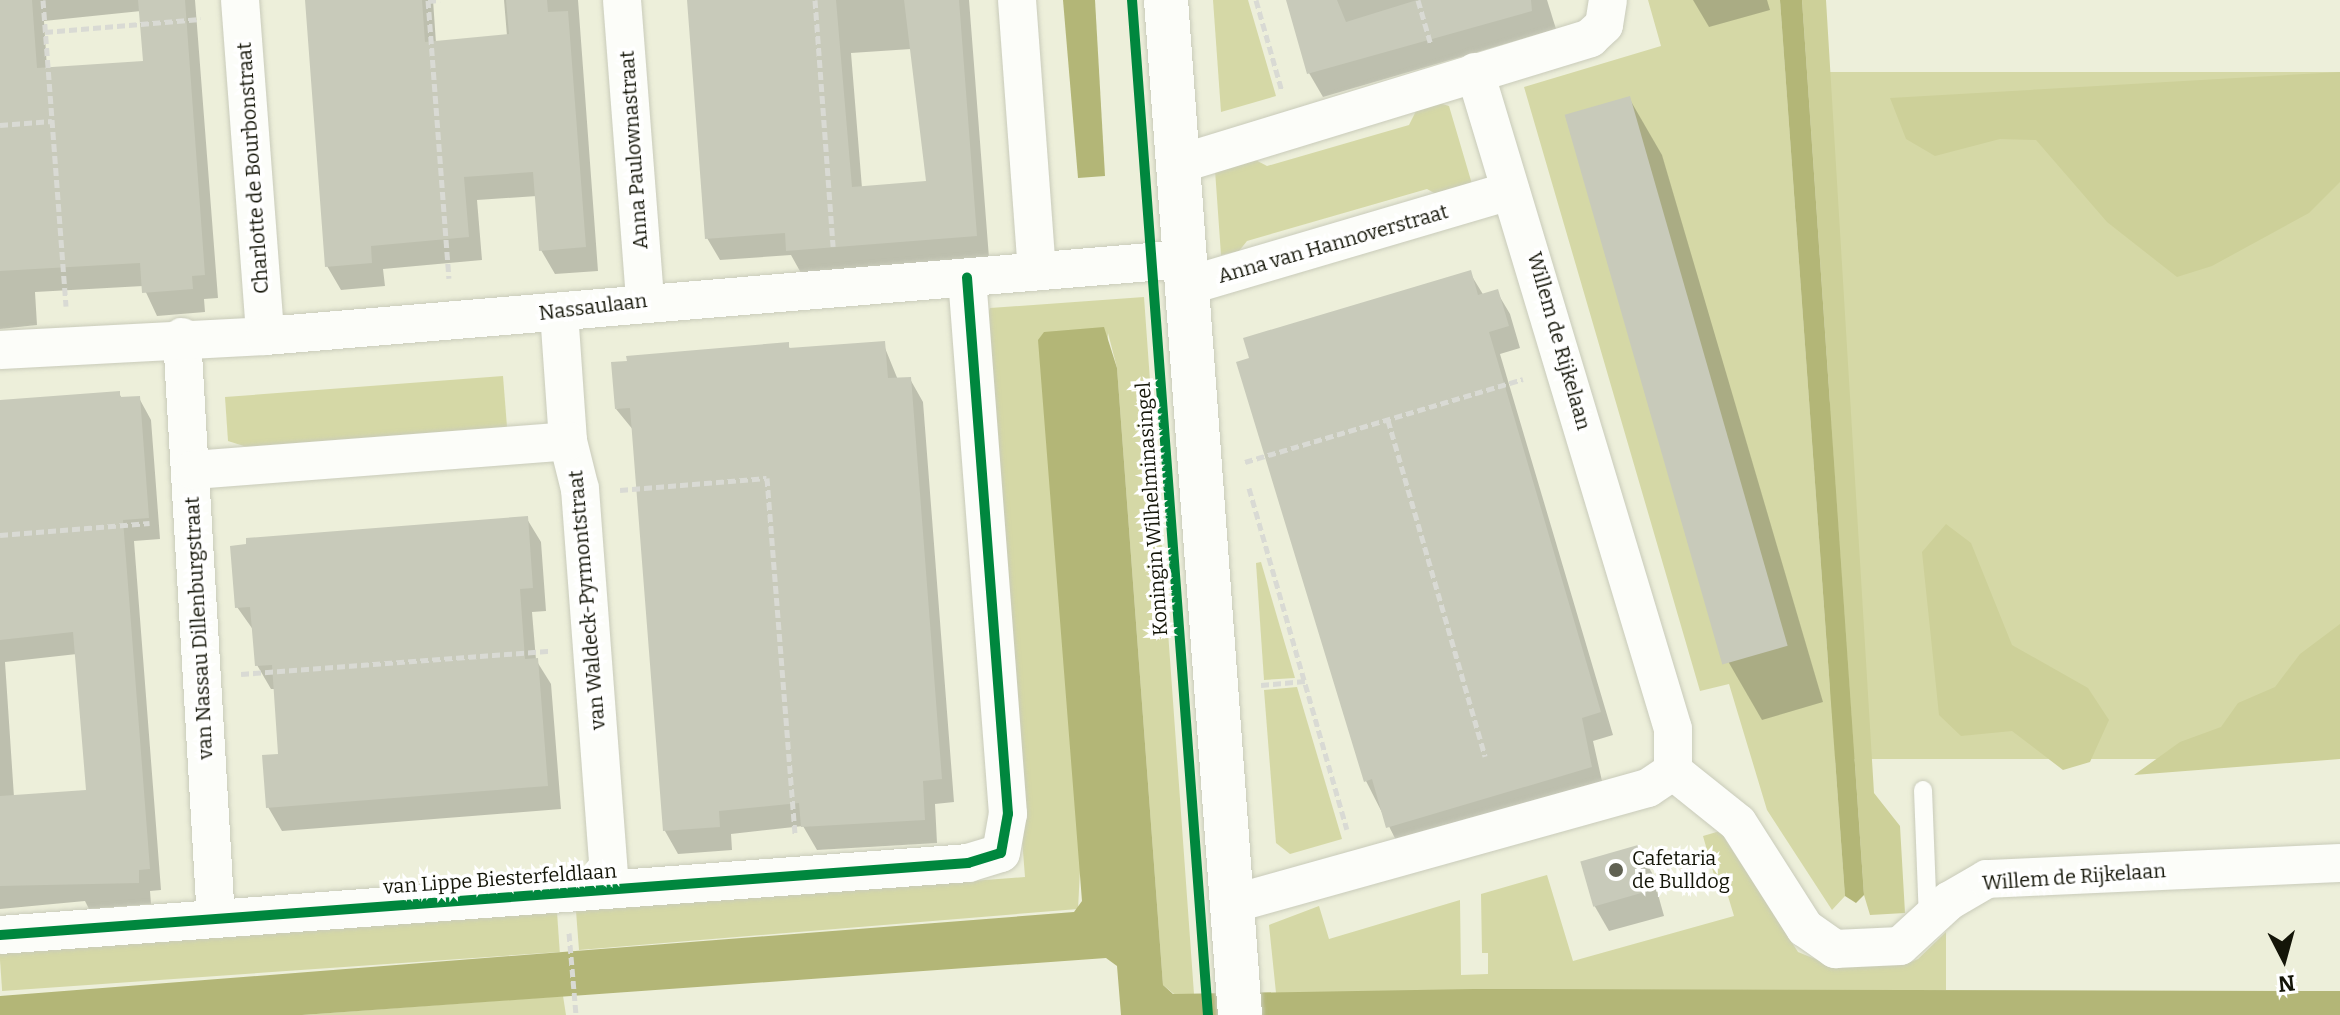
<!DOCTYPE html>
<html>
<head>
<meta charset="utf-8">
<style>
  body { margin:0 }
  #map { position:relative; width:2340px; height:1015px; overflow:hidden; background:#edefda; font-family:Bitter,serif }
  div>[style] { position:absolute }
  .green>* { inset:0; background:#d5d8a6; transform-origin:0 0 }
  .forest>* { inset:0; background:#cdd099 }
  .water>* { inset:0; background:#b3b677 }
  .shadow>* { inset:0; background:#0003 }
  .building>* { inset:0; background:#c8caba; transform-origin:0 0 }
  .path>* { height:5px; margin-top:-2.5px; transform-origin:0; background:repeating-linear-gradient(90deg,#d9dad4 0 8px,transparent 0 12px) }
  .roads { filter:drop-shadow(0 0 2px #c9cbba) drop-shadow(0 0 2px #c9cbba) }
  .service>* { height:18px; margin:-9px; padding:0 9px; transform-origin:9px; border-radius:9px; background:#fcfdf9 }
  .minor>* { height:38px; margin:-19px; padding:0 19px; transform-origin:19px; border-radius:19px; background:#fcfdf9 }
  .tertiary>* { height:44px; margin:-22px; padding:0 22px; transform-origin:22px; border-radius:22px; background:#fcfdf9 }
  .cycleway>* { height:10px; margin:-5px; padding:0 5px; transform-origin:5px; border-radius:5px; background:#00873e }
  .dots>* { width:22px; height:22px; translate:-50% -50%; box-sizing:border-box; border:4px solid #fff; border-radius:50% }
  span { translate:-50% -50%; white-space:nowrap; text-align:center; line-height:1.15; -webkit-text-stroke:7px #fff; paint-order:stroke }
  .street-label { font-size:20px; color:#141508 }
  .poi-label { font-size:20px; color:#141508 }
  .left { translate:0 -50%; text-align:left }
  .north { position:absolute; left:2244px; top:919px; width:80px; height:80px; -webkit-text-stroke:6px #fff; paint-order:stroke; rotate:174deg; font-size:22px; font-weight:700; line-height:32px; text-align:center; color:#141508 }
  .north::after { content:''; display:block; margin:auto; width:28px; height:36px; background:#141508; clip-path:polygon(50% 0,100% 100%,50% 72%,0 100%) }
</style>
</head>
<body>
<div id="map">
  <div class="green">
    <i style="clip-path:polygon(1213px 0,1248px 0,1276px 96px,1221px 112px)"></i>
    <i style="clip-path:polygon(1648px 0,1780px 0,1845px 896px,1832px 910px,1767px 810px,1729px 684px,1700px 691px,1524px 87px,1661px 46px)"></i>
    <i style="left:2340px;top:72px;width:687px;height:510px;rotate:90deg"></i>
    <i style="clip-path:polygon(1439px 103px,1449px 106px,1472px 184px,1445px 199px,1427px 189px,1247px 241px,1239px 251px,1221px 255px,1215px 170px,1248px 156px,1267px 166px,1409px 125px,1418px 107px)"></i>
    <i style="clip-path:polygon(1144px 297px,1194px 994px,1174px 994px,1163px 985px,1117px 368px,1108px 333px,1078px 909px,579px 950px,576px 911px,1025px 877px,982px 330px,990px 308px)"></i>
    <i style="clip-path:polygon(503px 376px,507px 427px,492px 430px,250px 448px,228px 441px,225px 397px)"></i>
    <i style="clip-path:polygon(1261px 562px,1295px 678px,1264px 680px,1256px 563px)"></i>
    <i style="clip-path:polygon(1297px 687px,1342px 839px,1290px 854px,1276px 843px,1264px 690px)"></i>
    <i style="clip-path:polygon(1720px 831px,1798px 952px,1830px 965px,1904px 965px,1918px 959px,1946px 932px,1946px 990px,1276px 993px,1269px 925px,1319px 906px,1329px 939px,1460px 900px,1461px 975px,1488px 974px,1488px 953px,1482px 953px,1481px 894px,1547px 875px,1573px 961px,1734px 916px,1724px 883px,1716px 882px,1703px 836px)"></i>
    <i style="left:557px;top:912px;width:40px;height:559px;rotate:86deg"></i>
    <i style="clip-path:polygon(563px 996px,566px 1015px,302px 1015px)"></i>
  </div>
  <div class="forest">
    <i style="clip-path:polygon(1802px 0,1826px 0,1874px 793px,1900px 826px,1905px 913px,1870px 915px,1864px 895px)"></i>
    <i style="clip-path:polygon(2340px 72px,2340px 182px,2309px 213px,2212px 266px,2177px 277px,2107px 222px,2036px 140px,2000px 139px,1935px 156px,1906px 139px,1890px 98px)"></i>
    <i style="clip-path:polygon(1946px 524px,1971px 543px,2012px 645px,2088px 688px,2109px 720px,2090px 762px,2063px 770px,2012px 731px,1961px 736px,1939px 715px,1922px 552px)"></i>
    <i style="clip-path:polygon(2340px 624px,2340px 759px,2134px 775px,2180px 742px,2221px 727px,2238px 703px,2275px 687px,2300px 654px)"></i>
  </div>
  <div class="water">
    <i style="clip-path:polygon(1063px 0,1095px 0,1105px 176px,1078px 178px)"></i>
    <i style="clip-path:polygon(1780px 0,1802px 0,1864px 895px,1856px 903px,1845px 896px)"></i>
    <i style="clip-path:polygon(1104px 327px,1117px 368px,1163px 985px,1173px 994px,1474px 989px,2340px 991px,2340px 1015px,1121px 1015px,1117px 966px,1106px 958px,302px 1015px,0 1015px,0 996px,1074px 912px,1082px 901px,1038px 340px,1044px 332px)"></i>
  </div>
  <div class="shadow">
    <i style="clip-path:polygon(evenodd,0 0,195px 0,218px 298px,204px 299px,205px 312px,157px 316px,143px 286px,35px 292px,37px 325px,0 329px,0 0,141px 11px,146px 63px,47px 69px,44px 21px,141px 11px)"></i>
    <i style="clip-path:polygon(307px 0,433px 0,436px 43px,507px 36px,504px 0,578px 0,598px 271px,555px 274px,541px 250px,537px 196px,477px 200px,482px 260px,383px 269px,385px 286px,341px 290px,327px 266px)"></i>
    <i style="clip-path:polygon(evenodd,690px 0,969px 0,989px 258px,801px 273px,791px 255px,720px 260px,707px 238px,690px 0,911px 49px,928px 183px,862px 188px,851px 53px,911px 49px)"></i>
    <i style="clip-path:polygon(1288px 0,1547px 0,1556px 29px,1323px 97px,1309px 73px)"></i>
    <i style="clip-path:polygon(1693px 0,1767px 0,1770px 10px,1709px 27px)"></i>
    <i style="clip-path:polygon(1629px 98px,1662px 155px,1823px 702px,1762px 720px,1729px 663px)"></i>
    <i style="clip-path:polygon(1470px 273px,1484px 296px,1497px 292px,1510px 314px,1520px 348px,1500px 354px,1613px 735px,1593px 741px,1604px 790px,1401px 850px,1366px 781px)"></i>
    <i style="clip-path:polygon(883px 343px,898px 380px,910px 379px,923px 402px,954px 802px,935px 804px,937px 843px,817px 850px,803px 826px,731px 834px,732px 850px,678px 854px,665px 831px,634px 431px,616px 409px,787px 344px,791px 350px)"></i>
    <i style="clip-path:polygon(evenodd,119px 393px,122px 399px,139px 398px,151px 420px,160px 539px,134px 541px,161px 890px,150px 891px,151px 904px,89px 909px,85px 901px,0 909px,0 404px,119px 393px,77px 654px,88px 792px,14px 797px,5px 662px,77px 654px)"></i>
    <i style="clip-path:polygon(527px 519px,541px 542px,546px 611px,532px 612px,536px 660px,551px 684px,561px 809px,282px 831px,268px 807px,280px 755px,276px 689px,271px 689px,257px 665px,254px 631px,237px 607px)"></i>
    <i style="clip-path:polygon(1637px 847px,1652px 873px,1664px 916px,1609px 931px,1594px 905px)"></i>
  </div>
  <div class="building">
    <i style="clip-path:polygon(0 0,32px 0,37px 68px,143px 61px,138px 0,185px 0,205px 275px,192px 276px,193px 289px,142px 293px,140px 263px,0 271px)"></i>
    <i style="clip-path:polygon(305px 0,422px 0,425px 42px,509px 34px,506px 0,547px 0,548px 12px,568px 11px,586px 247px,539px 251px,533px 172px,464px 177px,469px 237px,371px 246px,372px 263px,325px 267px)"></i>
    <i style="clip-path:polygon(687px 0,836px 0,852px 187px,926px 181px,904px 0,959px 0,977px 236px,786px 251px,785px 233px,705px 239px)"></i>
    <i style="clip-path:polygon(1286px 0,1337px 0,1346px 22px,1417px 0,1531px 0,1532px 11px,1307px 74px)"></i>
    <i style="left:1630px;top:96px;width:572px;height:68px;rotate:74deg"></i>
    <i style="clip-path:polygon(1471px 270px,1478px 295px,1498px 289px,1509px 326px,1489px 332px,1601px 712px,1582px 718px,1592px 767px,1386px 828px,1372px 779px,1364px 782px,1236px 362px,1249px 358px,1243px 338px)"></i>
    <i style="clip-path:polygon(885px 341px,888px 378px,911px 377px,942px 779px,923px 781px,925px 820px,801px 827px,799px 803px,719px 811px,720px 827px,663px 831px,630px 408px,615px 409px,611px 362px,627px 361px,626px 356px,789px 342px,789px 348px)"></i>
    <i style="clip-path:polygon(120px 391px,120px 397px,140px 396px,149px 518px,123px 520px,150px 869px,139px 870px,139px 883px,0 886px,0 796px,86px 790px,73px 632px,0 640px,0 400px)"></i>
    <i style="clip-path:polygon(528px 516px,533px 588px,520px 589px,525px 659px,538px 658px,548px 786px,266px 808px,262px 755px,278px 754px,272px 665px,255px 666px,250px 607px,235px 608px,230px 546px,246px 544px,246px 538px)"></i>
    <i style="left:1638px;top:845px;width:47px;height:60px;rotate:74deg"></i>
  </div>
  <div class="path">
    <i style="left:43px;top:0;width:307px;rotate:85.7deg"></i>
    <i style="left:428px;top:0;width:279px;rotate:85.7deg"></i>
    <i style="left:815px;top:0;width:247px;rotate:85.8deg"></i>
    <i style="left:1256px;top:0;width:95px;rotate:74.1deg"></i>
    <i style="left:1418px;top:0;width:47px;rotate:73.9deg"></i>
    <i style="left:428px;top:1px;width:12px;rotate:-5deg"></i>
    <i style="left:45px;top:32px;width:156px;rotate:-4.8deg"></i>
    <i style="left:0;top:125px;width:52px;rotate:-4.4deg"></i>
    <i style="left:1388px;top:420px;width:350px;rotate:73.9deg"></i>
    <i style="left:1245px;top:462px;width:290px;rotate:-16.6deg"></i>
    <i style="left:1249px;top:488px;width:355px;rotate:74deg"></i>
    <i style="left:620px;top:490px;width:147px;rotate:-4.7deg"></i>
    <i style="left:767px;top:478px;width:358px;rotate:85.5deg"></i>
    <i style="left:0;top:535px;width:150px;rotate:-4.6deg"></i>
    <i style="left:241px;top:674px;width:310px;rotate:-4.3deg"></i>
    <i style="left:1261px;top:685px;width:44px;rotate:-5.2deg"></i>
    <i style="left:569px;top:933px;width:82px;rotate:85.1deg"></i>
  </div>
  <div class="roads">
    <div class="service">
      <i style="left:1923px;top:790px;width:128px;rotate:87.8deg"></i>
    </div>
    <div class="minor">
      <i style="left:240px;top:0;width:337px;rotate:85.7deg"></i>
      <i style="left:622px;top:0;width:301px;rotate:85.6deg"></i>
      <i style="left:1017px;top:0;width:272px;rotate:85.8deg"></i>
      <i style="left:1475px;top:72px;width:686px;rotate:73.23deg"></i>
      <i style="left:1673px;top:729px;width:42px;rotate:90deg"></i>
      <i style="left:1179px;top:164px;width:430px;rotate:-17deg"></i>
      <i style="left:1590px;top:38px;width:19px;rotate:-43deg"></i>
      <i style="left:1604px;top:25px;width:25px;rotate:-81deg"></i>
      <i style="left:1187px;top:286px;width:337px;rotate:-16.4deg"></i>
      <i style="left:559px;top:312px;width:129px;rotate:86deg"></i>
      <i style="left:568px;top:441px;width:49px;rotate:76deg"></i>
      <i style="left:580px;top:489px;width:401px;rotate:85.7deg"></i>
      <i style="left:182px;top:337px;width:583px;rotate:86.66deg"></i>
      <i style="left:0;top:350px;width:265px;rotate:-3deg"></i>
      <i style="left:265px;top:336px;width:923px;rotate:-4.78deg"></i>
      <i style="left:193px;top:470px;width:376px;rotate:-4.4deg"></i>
      <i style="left:1673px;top:771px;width:83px;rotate:38.7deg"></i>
      <i style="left:1738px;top:823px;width:125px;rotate:57.5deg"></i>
      <i style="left:1805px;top:928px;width:37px;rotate:35deg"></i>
      <i style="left:1835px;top:949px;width:65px;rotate:-2.6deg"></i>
      <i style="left:1900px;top:946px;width:67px;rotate:-42.6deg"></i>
      <i style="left:1949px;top:901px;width:44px;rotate:-30.1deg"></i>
      <i style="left:1987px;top:879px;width:353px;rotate:-2.6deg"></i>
      <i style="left:1232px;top:904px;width:432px;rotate:-15.6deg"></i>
      <i style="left:1648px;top:788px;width:30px;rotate:-34deg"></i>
      <i style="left:0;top:935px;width:971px;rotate:-4.25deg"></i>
      <i style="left:968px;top:863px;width:34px;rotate:-17deg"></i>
      <i style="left:1001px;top:853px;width:40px;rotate:-80deg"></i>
      <i style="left:1008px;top:814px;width:538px;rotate:-94.37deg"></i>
    </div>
    <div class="tertiary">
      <i style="left:1166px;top:0;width:1018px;rotate:85.83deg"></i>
    </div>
  </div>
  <div class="cycleway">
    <i style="left:1132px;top:0;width:1018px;rotate:85.72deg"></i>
    <i style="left:0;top:935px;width:971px;rotate:-4.25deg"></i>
    <i style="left:968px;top:863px;width:34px;rotate:-17deg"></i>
    <i style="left:1001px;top:853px;width:40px;rotate:-80deg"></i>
    <i style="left:1008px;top:814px;width:538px;rotate:-94.37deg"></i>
  </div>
  <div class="dots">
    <i style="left:1616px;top:870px;background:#606152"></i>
  </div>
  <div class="street-label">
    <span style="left:634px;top:150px;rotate:-94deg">Anna Paulownastraat</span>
    <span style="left:253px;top:168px;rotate:-94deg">Charlotte de Bourbonstraat</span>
    <span style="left:1333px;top:244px;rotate:-16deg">Anna van Hannoverstraat</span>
    <span style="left:593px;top:307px;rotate:-7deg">Nassaulaan</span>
    <span style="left:1559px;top:341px;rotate:74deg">Willem de Rijkelaan</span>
    <span style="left:1152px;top:509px;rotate:-94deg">Koningin Wilhelminasingel</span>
    <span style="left:587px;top:600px;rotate:-95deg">van Waldeck-Pyrmontstraat</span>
    <span style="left:199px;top:628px;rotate:-93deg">van Nassau Dillenburgstraat</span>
    <span style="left:2074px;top:877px;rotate:-4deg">Willem de Rijkelaan</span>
    <span style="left:500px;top:879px;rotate:-4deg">van Lippe Biesterfeldlaan</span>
  </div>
  <div class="poi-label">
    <span class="left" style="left:1632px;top:870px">Cafetaria<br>de Bulldog</span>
  </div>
  <div class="north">N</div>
</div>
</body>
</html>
